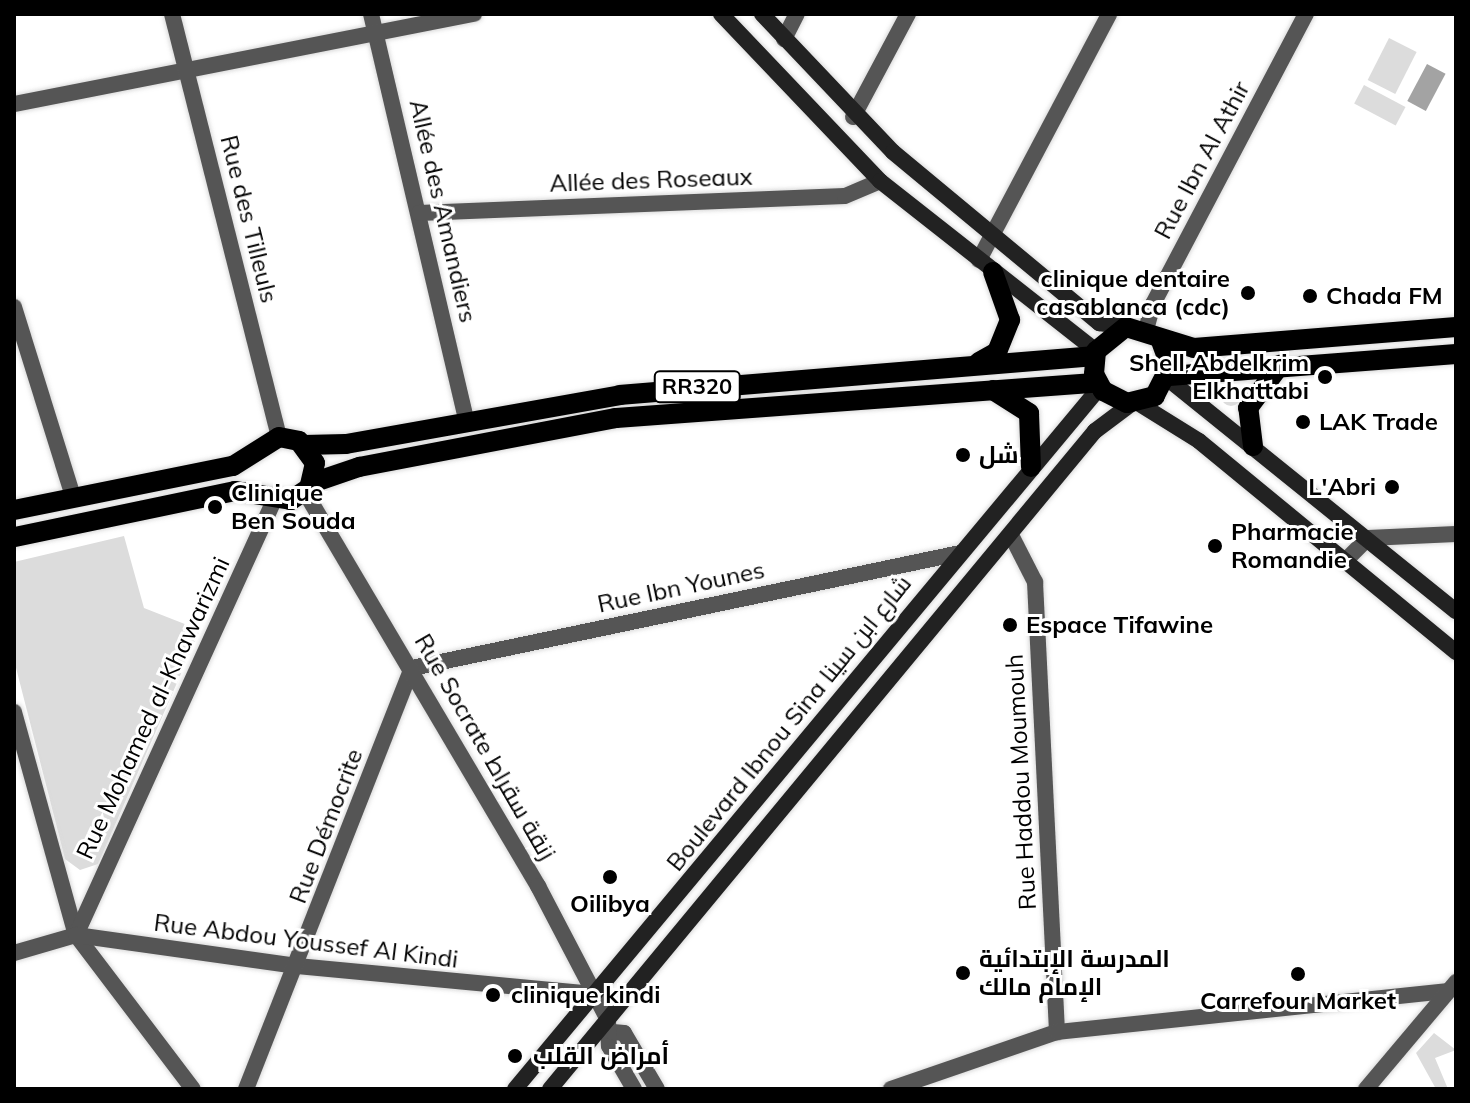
<!DOCTYPE html>
<html>
<head>
<meta charset="utf-8">
<style>
  body { margin:0 }
  #map { position:relative; width:1470px; height:1103px; overflow:hidden; background:#fff; font-family:Mulish,Cairo,sans-serif }
  div>[style] { position:absolute }
  .green>* { inset:0; background:#dcdcdc; transform-origin:0 0 }
  .round { border-radius:50% }
  .water>* { inset:0; background:#a3a3a3; transform-origin:0 0 }
  .roads { filter:drop-shadow(0 0 2px #dbdbdb) drop-shadow(0 0 2px #dbdbdb) }
  .minor>* { height:16px; margin:-8px; padding:0 8px; transform-origin:8px; border-radius:8px; background:#555 }
  .tertiary>* { height:16px; margin:-8px; padding:0 8px; transform-origin:8px; border-radius:8px; background:#555 }
  .secondary>* { height:16px; margin:-8px; padding:0 8px; transform-origin:8px; border-radius:8px; background:#222 }
  .primary>* { height:20px; margin:-10px; padding:0 10px; transform-origin:10px; border-radius:10px; background:#000 }
  .dots>* { width:22px; height:22px; translate:-50% -50%; box-sizing:border-box; border:4px solid #fff; border-radius:50% }
  span { translate:-50% -50%; white-space:nowrap; text-align:center; line-height:1.15; -webkit-text-stroke:6px #fff; paint-order:stroke }
  .shield-label span { padding:2px 6px; background:#fff; border:2px solid; border-radius:6px; -webkit-text-stroke-width:0 }
  .shield-label { font-size:22px; color:#000; font-weight:700 }
  .street-label { font-size:24px; color:#000 }
  .poi-label { font-size:24px; color:#000; font-weight:700 }
  .right { translate:-100% -50%; text-align:right }
  .left { translate:0 -50%; text-align:left }
  .frame { position:absolute; inset:0; border:16px solid #000; pointer-events:none }
</style>
</head>
<body>
<div id="map">
  <div class="green">
    <i style="left:1389px;top:38px;width:31px;height:47px;rotate:27deg"></i>
    <i style="left:1364px;top:85px;width:47px;height:21px;rotate:28deg"></i>
    <i class="round" style="left:1221px;top:386px;width:20px;height:20px"></i>
    <i style="clip-path:polygon(124px 536px,144px 608px,200px 630px,98px 864px,80px 870px,65px 859px,14px 660px,14px 562px)"></i>
    <i style="clip-path:polygon(1434px 1033px,1456px 1050px,1435px 1058px,1448px 1089px,1436px 1089px,1416px 1053px)"></i>
  </div>
  <div class="water">
    <i style="left:1427px;top:64px;width:21px;height:42px;rotate:28deg"></i>
  </div>
  <div class="roads">
    <div class="minor">
      <i style="left:371px;top:14px;width:416px;rotate:76.8deg"></i>
      <i style="left:784px;top:39px;width:28px;rotate:-63deg"></i>
      <i style="left:14px;top:104px;width:469px;rotate:-11.1deg"></i>
      <i style="left:853px;top:117px;width:117px;rotate:-61.9deg"></i>
      <i style="left:419px;top:213px;width:426px;rotate:-2.3deg"></i>
      <i style="left:845px;top:196px;width:38px;rotate:-23deg"></i>
      <i style="left:979px;top:260px;width:278px;rotate:-62.1deg"></i>
      <i style="left:14px;top:307px;width:198px;rotate:72.7deg"></i>
      <i style="left:1146px;top:330px;width:27px;rotate:-75deg"></i>
      <i style="left:1153px;top:304px;width:328px;rotate:-62.2deg"></i>
      <i style="left:1011px;top:535px;width:53px;rotate:62.9deg"></i>
      <i style="left:1035px;top:582px;width:451px;rotate:87.2deg"></i>
      <i style="left:1346px;top:560px;width:31px;rotate:-45deg"></i>
      <i style="left:1368px;top:538px;width:88px;rotate:-2.6deg"></i>
      <i style="left:14px;top:712px;width:231px;rotate:74.5deg"></i>
      <i style="left:76px;top:935px;width:193px;rotate:52.8deg"></i>
      <i style="left:76px;top:935px;width:478px;rotate:-65.5deg"></i>
      <i style="left:14px;top:953px;width:65px;rotate:-16.2deg"></i>
      <i style="left:76px;top:935px;width:223px;rotate:8deg"></i>
      <i style="left:297px;top:966px;width:298px;rotate:5.4deg"></i>
      <i style="left:246px;top:1089px;width:453px;rotate:-68.5deg"></i>
      <i style="left:412px;top:668px;width:560px;rotate:-11.85deg"></i>
      <i style="left:891px;top:1089px;width:176px;rotate:-19deg"></i>
      <i style="left:1057px;top:1032px;width:393px;rotate:-6deg"></i>
      <i style="left:1366px;top:1089px;width:140px;rotate:-49.9deg"></i>
    </div>
    <div class="tertiary">
      <i style="left:172px;top:14px;width:436px;rotate:75.8deg"></i>
      <i style="left:305px;top:492px;width:458px;rotate:59.4deg"></i>
      <i style="left:538px;top:886px;width:151px;rotate:62.4deg"></i>
      <i style="left:608px;top:1020px;width:26px;rotate:88deg"></i>
      <i style="left:609px;top:1046px;width:50px;rotate:59.8deg"></i>
      <i style="left:613px;top:1032px;width:11px;rotate:5deg"></i>
      <i style="left:624px;top:1033px;width:65px;rotate:59.5deg"></i>
    </div>
    <div class="secondary">
      <i style="left:721px;top:14px;width:231px;rotate:46.4deg"></i>
      <i style="left:880px;top:181px;width:275px;rotate:38.2deg"></i>
      <i style="left:762px;top:14px;width:190px;rotate:46.5deg"></i>
      <i style="left:893px;top:152px;width:268px;rotate:39.7deg"></i>
      <i style="left:1099px;top:323px;width:27px;rotate:8deg"></i>
      <i style="left:1168px;top:379px;width:370px;rotate:38.9deg"></i>
      <i style="left:1138px;top:403px;width:72px;rotate:31.9deg"></i>
      <i style="left:1199px;top:441px;width:333px;rotate:39.4deg"></i>
      <i style="left:515px;top:1089px;width:914px;rotate:-50.19deg"></i>
      <i style="left:550px;top:1089px;width:854px;rotate:-50.37deg"></i>
      <i style="left:1095px;top:431px;width:45px;rotate:-36.9deg"></i>
    </div>
    <div class="primary">
      <i style="left:1161px;top:341px;width:27px;rotate:70deg"></i>
      <i style="left:1170px;top:366px;width:34px;rotate:117deg"></i>
      <i style="left:1155px;top:396px;width:29px;rotate:166deg"></i>
      <i style="left:1127px;top:403px;width:27px;rotate:-153deg"></i>
      <i style="left:1103px;top:391px;width:19px;rotate:-118deg"></i>
      <i style="left:1094px;top:374px;width:23px;rotate:-85deg"></i>
      <i style="left:1096px;top:351px;width:38px;rotate:-39deg"></i>
      <i style="left:1126px;top:327px;width:71px;rotate:17.2deg"></i>
      <i style="left:1194px;top:348px;width:263px;rotate:-4.6deg"></i>
      <i style="left:979px;top:362px;width:21px;rotate:-29deg"></i>
      <i style="left:997px;top:352px;width:35px;rotate:-68deg"></i>
      <i style="left:1010px;top:320px;width:51px;rotate:-109.5deg"></i>
      <i style="left:1169px;top:376px;width:288px;rotate:-4.4deg"></i>
      <i style="left:993px;top:390px;width:43px;rotate:32.6deg"></i>
      <i style="left:1029px;top:413px;width:54px;rotate:87.9deg"></i>
      <i style="left:304px;top:445px;width:42px;rotate:-1.4deg"></i>
      <i style="left:346px;top:444px;width:278px;rotate:-10.1deg"></i>
      <i style="left:620px;top:395px;width:476px;rotate:-4.7deg"></i>
      <i style="left:1253px;top:446px;width:38px;rotate:-97deg"></i>
      <i style="left:1248px;top:408px;width:54px;rotate:-53.3deg"></i>
      <i style="left:312px;top:483px;width:50px;rotate:-18.8deg"></i>
      <i style="left:359px;top:467px;width:262px;rotate:-10.8deg"></i>
      <i style="left:616px;top:418px;width:483px;rotate:-4.2deg"></i>
      <i style="left:14px;top:510px;width:223px;rotate:-11.4deg"></i>
      <i style="left:233px;top:466px;width:54px;rotate:-32.2deg"></i>
      <i style="left:279px;top:437px;width:20px;rotate:11deg"></i>
      <i style="left:299px;top:441px;width:27px;rotate:54deg"></i>
      <i style="left:315px;top:463px;width:26px;rotate:103deg"></i>
      <i style="left:309px;top:488px;width:22px;rotate:146deg"></i>
      <i style="left:291px;top:500px;width:57px;rotate:-170.9deg"></i>
      <i style="left:235px;top:491px;width:226px;rotate:168.2deg"></i>
    </div>
  </div>
  <div class="dots">
    <i style="left:1248px;top:293px;background:#000"></i>
    <i style="left:1310px;top:296px;background:#000"></i>
    <i style="left:1325px;top:377px;background:#000"></i>
    <i style="left:1303px;top:422px;background:#000"></i>
    <i style="left:963px;top:455px;background:#000"></i>
    <i style="left:1392px;top:487px;background:#000"></i>
    <i style="left:215px;top:507px;background:#000"></i>
    <i style="left:1215px;top:546px;background:#000"></i>
    <i style="left:1010px;top:625px;background:#000"></i>
    <i style="left:610px;top:877px;background:#000"></i>
    <i style="left:963px;top:973px;background:#000"></i>
    <i style="left:1298px;top:974px;background:#000"></i>
    <i style="left:493px;top:995px;background:#000"></i>
    <i style="left:515px;top:1056px;background:#000"></i>
  </div>
  <div class="shield-label">
    <span style="left:697px;top:387px">RR320</span>
  </div>
  <div class="street-label">
    <span style="left:1202px;top:160px;rotate:-62deg">Rue Ibn Al Athir</span>
    <span style="left:651px;top:180px;rotate:-2deg">Allée des Roseaux</span>
    <span style="left:443px;top:211px;rotate:77deg">Allée des Amandiers</span>
    <span style="left:249px;top:219px;rotate:76deg">Rue des Tilleuls</span>
    <span style="left:681px;top:587px;rotate:-12deg">Rue Ibn Younes</span>
    <span style="left:153px;top:708px;rotate:-65deg">Rue Mohamed al-Khawarizmi</span>
    <span style="left:789px;top:723px;rotate:-51deg">Boulevard Ibnou Sina شارع ابن سينا</span>
    <span style="left:485px;top:747px;rotate:60deg">Rue Socrate زنقة سقراط</span>
    <span style="left:1021px;top:782px;rotate:-93deg">Rue Haddou Moumouh</span>
    <span style="left:326px;top:826px;rotate:-69deg">Rue Démocrite</span>
    <span style="left:306px;top:941px;rotate:7deg">Rue Abdou Youssef Al Kindi</span>
  </div>
  <div class="poi-label">
    <span class="right" style="left:1230px;top:293px">clinique dentaire<br>casablanca (cdc)</span>
    <span class="left" style="left:1326px;top:296px">Chada FM</span>
    <span class="right" style="left:1309px;top:377px">Shell Abdelkrim<br>Elkhattabi</span>
    <span class="left" style="left:1319px;top:422px">LAK Trade</span>
    <span class="left" style="left:979px;top:455px">شل</span>
    <span class="right" style="left:1376px;top:487px">L'Abri</span>
    <span class="left" style="left:231px;top:507px">Clinique<br>Ben Souda</span>
    <span class="left" style="left:1231px;top:546px">Pharmacie<br>Romandie</span>
    <span class="left" style="left:1026px;top:625px">Espace Tifawine</span>
    <span style="left:610px;top:904px">Oilibya</span>
    <span class="left" style="left:979px;top:973px">المدرسة الإبتدائية<br>الإمام مالك</span>
    <span class="left" style="left:511px;top:995px">clinique kindi</span>
    <span style="left:1298px;top:1001px">Carrefour Market</span>
    <span class="left" style="left:533px;top:1056px">أمراض القلب</span>
  </div>
  <div class="frame"></div>
</div>
</body>
</html>
